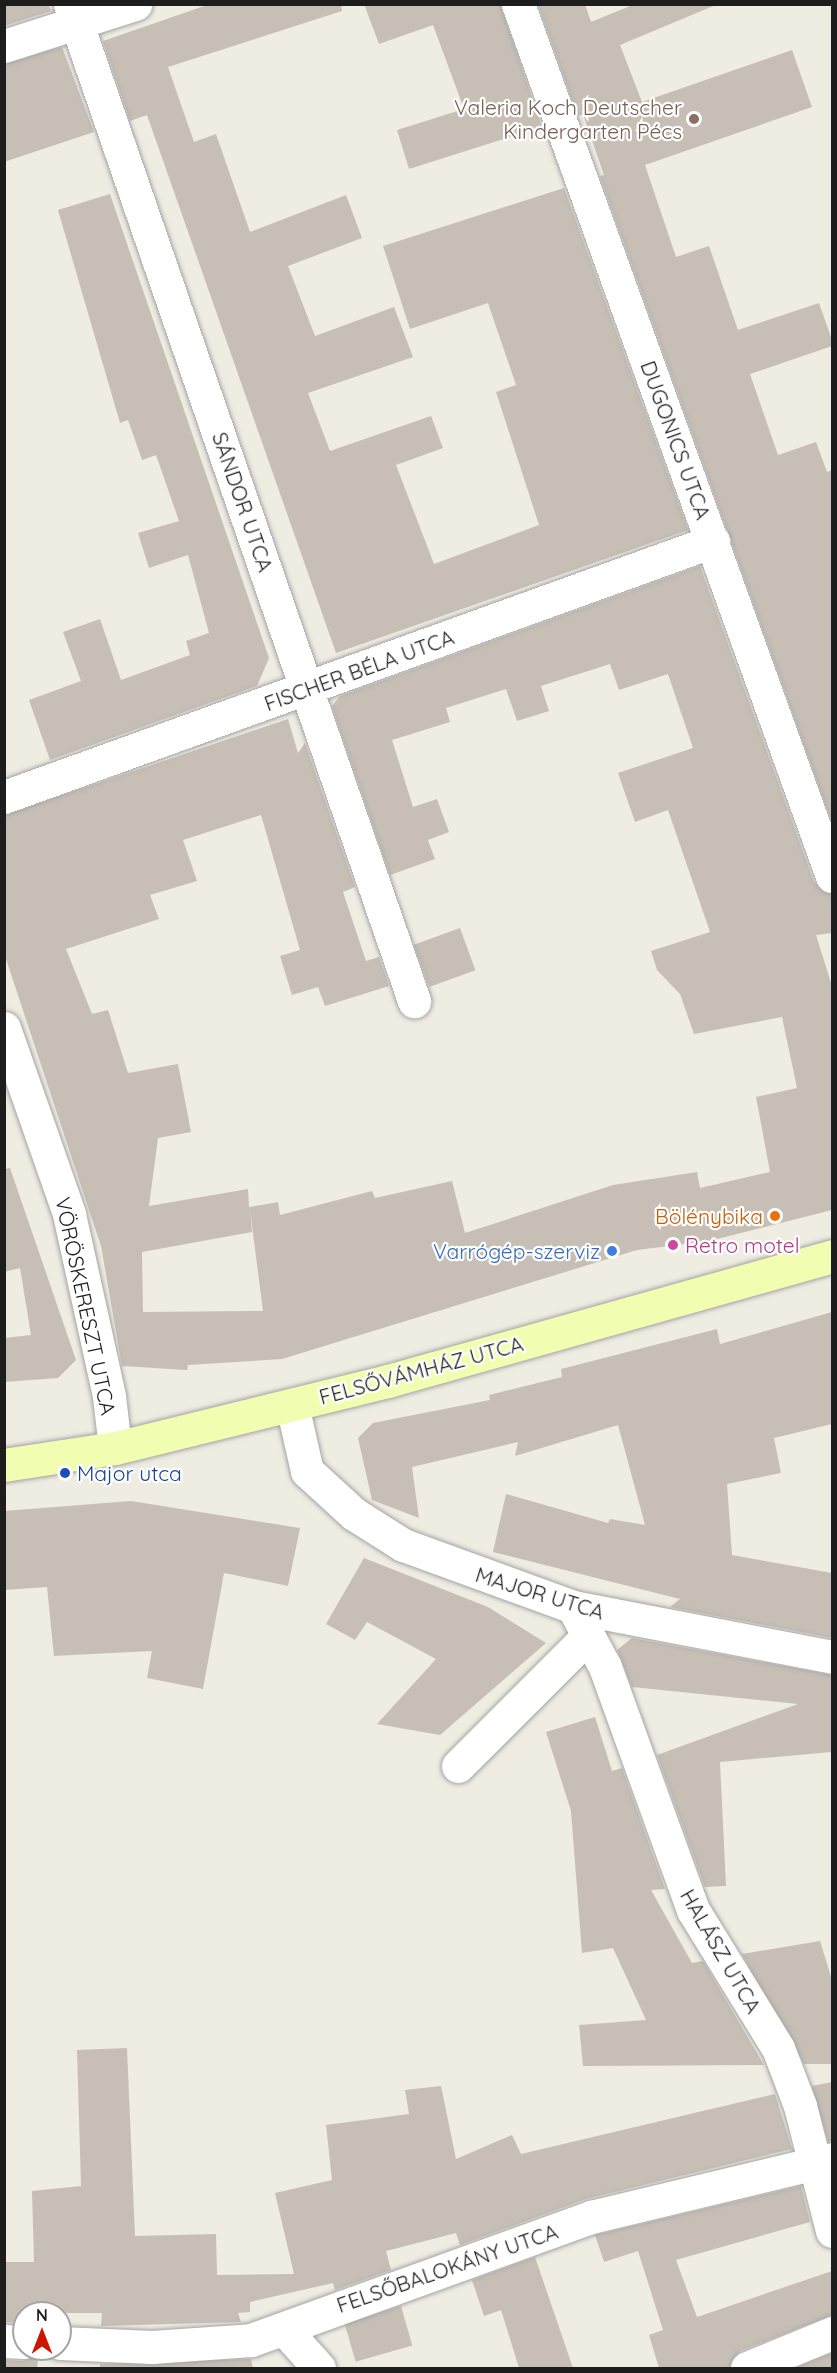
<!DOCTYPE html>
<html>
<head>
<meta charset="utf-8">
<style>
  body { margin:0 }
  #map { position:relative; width:837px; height:2373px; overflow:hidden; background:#efece2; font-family:Quicksand,sans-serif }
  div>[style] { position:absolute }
  .building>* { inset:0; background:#c7bfb5; transform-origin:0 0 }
  .roads { filter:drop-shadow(0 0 2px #a4a4a4) drop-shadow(0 0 2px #a4a4a4) }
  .street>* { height:33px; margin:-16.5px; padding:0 16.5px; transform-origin:16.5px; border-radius:16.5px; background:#fff }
  .secondary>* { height:33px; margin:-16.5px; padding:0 16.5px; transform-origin:16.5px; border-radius:16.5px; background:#f1feb1 }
  .dots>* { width:16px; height:16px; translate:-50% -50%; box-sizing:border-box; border:3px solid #fff; border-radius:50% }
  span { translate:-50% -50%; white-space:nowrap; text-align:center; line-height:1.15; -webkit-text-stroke:4.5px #fff; paint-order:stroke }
  .education-label { font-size:21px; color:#785e54 }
  .right { translate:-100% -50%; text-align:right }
  .street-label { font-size:21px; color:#1d1d1d }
  .food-label { font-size:21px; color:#c56008 }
  .hotel-label { font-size:21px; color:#b23c85 }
  .left { translate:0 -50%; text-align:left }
  .shop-label { font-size:21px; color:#366cbe }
  .transit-label { font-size:21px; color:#164399 }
  .frame { position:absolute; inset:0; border:6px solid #1d1d1d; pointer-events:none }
  .north { position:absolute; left:12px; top:2301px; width:60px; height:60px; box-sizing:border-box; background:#fff; border:2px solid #a5a5a5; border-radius:50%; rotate:0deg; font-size:16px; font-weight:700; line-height:24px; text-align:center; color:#1d1d1d }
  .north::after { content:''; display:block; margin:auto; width:21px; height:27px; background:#ca1700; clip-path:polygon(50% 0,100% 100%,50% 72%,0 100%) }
</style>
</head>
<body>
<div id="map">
  <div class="building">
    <i style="clip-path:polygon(4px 4px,48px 4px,51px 11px,4px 26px)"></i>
    <i style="clip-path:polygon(210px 4px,341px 4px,342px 11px,168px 67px,194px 142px,216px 134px,250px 232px,346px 195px,362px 238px,288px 266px,315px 336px,394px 307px,413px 357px,308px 393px,330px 451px,431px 416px,443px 448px,396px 465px,434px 564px,539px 525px,496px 392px,516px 385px,488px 303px,410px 329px,383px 246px,564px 188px,688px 530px,336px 653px,147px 115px,130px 121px,103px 41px)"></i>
    <i style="clip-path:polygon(364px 4px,500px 4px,542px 127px,409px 169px,397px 130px,464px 109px,433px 25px,379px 44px)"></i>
    <i style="clip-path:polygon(538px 4px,585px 4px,591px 22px,635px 4px,718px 4px,620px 45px,642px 102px,792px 50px,812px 107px,645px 165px,676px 257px,709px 246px,738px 330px,819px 303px,832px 340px,832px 346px,750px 374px,778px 455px,816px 442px,827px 472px,832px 470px,832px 822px,600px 176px,604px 175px,583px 114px,578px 116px)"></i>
    <i style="clip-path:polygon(62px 47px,94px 132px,4px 162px,4px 64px)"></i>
    <i style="clip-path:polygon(110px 194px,269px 658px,257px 686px,50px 760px,29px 700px,81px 681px,63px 632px,100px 619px,121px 680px,190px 655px,186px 641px,209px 633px,188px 555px,149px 568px,138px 533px,179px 521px,156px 455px,142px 460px,128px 420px,120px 423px,58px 210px)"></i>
    <i style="clip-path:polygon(evenodd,700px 566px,814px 882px,832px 894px,832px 933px,816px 935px,832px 986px,832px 1210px,709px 1241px,637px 1250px,282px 1359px,188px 1365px,187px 1370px,122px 1366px,101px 1246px,4px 953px,4px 815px,288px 719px,298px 753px,305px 743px,355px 887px,343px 892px,366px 961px,379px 957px,389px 986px,325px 1006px,318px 987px,292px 995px,280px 956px,300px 950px,261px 815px,183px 840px,197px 881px,150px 895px,159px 919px,66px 949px,92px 1014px,108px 1010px,128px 1073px,178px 1064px,191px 1132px,158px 1138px,149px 1206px,248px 1189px,249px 1207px,278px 1202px,280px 1215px,372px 1191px,375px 1198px,452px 1181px,465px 1233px,613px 1185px,697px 1172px,700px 1188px,770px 1172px,756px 1097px,797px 1088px,782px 1017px,694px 1034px,680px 994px,657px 970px,651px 951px,710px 932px,668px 810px,635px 822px,618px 773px,693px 748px,668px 674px,619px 690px,610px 664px,541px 686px,549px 711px,517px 721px,506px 689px,446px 708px,450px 722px,392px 740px,413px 807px,437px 799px,449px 832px,428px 840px,435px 859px,390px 875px,332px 706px,340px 696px,700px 566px,250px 1210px,263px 1311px,143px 1312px,142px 1252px,252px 1232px,250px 1210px)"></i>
    <i style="left:460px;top:928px;width:45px;height:49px;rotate:70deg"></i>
    <i style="clip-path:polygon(10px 1168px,76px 1360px,58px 1378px,4px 1382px,4px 1338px,31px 1335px,20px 1268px,4px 1272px,4px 1169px)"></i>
    <i style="clip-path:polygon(832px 1312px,832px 1424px,774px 1438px,781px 1473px,727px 1484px,732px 1555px,832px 1573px,832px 1638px,670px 1607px,680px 1599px,493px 1552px,506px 1494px,608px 1523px,610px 1519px,645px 1525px,618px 1425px,515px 1456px,518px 1442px,412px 1467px,419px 1518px,372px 1500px,358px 1438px,373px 1423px,490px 1400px,489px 1395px,562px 1377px,561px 1369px,717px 1329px,720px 1344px)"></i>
    <i style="clip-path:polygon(131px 1501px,300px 1528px,288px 1586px,224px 1573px,203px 1689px,147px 1678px,152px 1651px,54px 1656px,47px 1587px,4px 1590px,4px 1511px)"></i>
    <i style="clip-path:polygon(364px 1558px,488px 1607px,546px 1643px,440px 1735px,377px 1724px,436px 1659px,367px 1622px,355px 1640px,326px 1624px)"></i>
    <i style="clip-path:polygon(632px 1638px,832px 1675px,832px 1752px,720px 1762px,726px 1886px,705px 1887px,657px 1755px,798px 1704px,632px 1687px,617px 1650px)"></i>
    <i style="clip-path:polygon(595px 1717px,612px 1771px,622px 1768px,665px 1889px,651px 1890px,692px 1963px,703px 1961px,764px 2065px,583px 2066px,579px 2025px,646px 2020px,613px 1948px,582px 1953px,571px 1811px,546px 1732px)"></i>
    <i style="clip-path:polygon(820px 1941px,832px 1980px,832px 2064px,804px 2064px,742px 1954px)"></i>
    <i style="clip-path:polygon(127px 2048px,135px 2236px,216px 2234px,217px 2275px,294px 2274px,275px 2193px,332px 2180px,326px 2125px,409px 2114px,405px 2090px,441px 2086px,456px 2159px,512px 2135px,521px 2154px,775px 2094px,792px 2149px,586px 2199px,460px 2245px,456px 2233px,386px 2251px,391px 2270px,335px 2290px,333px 2283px,250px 2302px,250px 2312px,238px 2313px,241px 2322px,101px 2326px,102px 2313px,24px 2313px,24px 2323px,4px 2322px,4px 2262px,34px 2262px,32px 2191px,81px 2186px,77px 2050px)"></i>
    <i style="clip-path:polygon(832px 2082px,832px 2141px,828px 2141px,812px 2086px)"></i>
    <i style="clip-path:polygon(801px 2186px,810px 2222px,676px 2260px,697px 2317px,832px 2271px,832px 2315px,740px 2351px,729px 2368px,659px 2368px,649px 2335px,663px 2330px,638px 2251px,604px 2262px,595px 2235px)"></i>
    <i style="clip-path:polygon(535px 2257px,573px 2368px,519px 2368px,501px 2310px,484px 2316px,472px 2280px)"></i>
    <i style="left:401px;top:2306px;width:41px;height:59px;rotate:74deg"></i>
    <i style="clip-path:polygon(39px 2353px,37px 2368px,4px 2368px,4px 2360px,24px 2361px)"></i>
    <i style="clip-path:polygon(832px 2353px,832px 2368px,795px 2368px)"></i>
    <i style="clip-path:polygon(251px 2359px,253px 2368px,100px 2368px,100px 2364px)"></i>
  </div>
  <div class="roads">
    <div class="street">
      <i style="left:70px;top:4px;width:1055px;rotate:70.96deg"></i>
      <i style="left:518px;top:4px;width:927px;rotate:70.2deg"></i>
      <i style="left:4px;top:46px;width:138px;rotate:-17.8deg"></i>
      <i style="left:4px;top:797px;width:754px;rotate:-19.85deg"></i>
      <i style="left:4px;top:1028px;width:197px;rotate:70.7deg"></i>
      <i style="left:69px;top:1214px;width:186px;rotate:77.6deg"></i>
      <i style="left:109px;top:1396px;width:52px;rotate:83.4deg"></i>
      <i style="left:292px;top:1405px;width:68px;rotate:77.2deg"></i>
      <i style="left:307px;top:1471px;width:64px;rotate:42.5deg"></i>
      <i style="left:354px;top:1514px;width:58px;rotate:32.3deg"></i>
      <i style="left:403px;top:1545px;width:181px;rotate:20deg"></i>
      <i style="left:573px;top:1607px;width:264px;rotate:10.9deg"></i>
      <i style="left:573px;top:1607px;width:68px;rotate:61.9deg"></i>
      <i style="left:605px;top:1667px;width:258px;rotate:70.1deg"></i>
      <i style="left:693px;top:1910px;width:162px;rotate:58.4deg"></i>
      <i style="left:778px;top:2048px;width:62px;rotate:69.2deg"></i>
      <i style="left:800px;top:2106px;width:129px;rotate:75.6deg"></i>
      <i style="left:458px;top:1766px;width:184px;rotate:-45deg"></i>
      <i style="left:285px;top:2330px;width:51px;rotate:48.2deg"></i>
      <i style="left:4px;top:2341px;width:20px;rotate:3deg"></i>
      <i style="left:60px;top:2343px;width:92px;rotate:2.5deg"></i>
      <i style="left:152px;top:2347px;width:99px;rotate:-4deg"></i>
      <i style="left:251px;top:2340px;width:362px;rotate:-19.9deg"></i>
      <i style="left:591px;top:2217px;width:248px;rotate:-13.5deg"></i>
      <i style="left:747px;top:2368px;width:92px;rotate:-22.4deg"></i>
    </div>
    <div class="secondary">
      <i style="left:4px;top:1465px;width:112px;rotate:-8.7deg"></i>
      <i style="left:115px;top:1448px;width:281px;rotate:-13.8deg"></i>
      <i style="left:388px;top:1381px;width:461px;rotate:-15.7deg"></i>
    </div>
  </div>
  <div class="dots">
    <i style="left:694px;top:119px;background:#8d6e63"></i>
    <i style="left:775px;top:1216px;background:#e8710a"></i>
    <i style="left:673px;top:1245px;background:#d1479c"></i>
    <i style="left:612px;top:1251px;background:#3f7fe0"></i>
    <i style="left:65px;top:1473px;background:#1a4fb4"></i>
  </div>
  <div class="education-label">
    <span class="right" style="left:682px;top:119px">Valeria Koch Deutscher<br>Kindergarten Pécs</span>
  </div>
  <div class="street-label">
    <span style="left:676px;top:440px;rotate:70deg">DUGONICS UTCA</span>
    <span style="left:243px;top:502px;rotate:71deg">SÁNDOR UTCA</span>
    <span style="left:359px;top:670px;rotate:-20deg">FISCHER BÉLA UTCA</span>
    <span style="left:86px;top:1306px;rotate:78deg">VÖRÖSKERESZT UTCA</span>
    <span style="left:421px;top:1370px;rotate:-15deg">FELSŐVÁMHÁZ UTCA</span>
    <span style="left:540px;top:1593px;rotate:17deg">MAJOR UTCA</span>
    <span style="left:721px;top:1951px;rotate:60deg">HALÁSZ UTCA</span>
    <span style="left:447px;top:2268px;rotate:-19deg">FELSŐBALOKÁNY UTCA</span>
  </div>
  <div class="food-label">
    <span class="right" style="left:763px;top:1216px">Bölénybika</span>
  </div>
  <div class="hotel-label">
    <span class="left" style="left:685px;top:1245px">Retro motel</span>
  </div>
  <div class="shop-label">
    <span class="right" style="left:600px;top:1251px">Varrógép-szerviz</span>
  </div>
  <div class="transit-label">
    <span class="left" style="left:77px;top:1473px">Major utca</span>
  </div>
  <div class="frame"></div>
  <div class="north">N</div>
</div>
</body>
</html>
